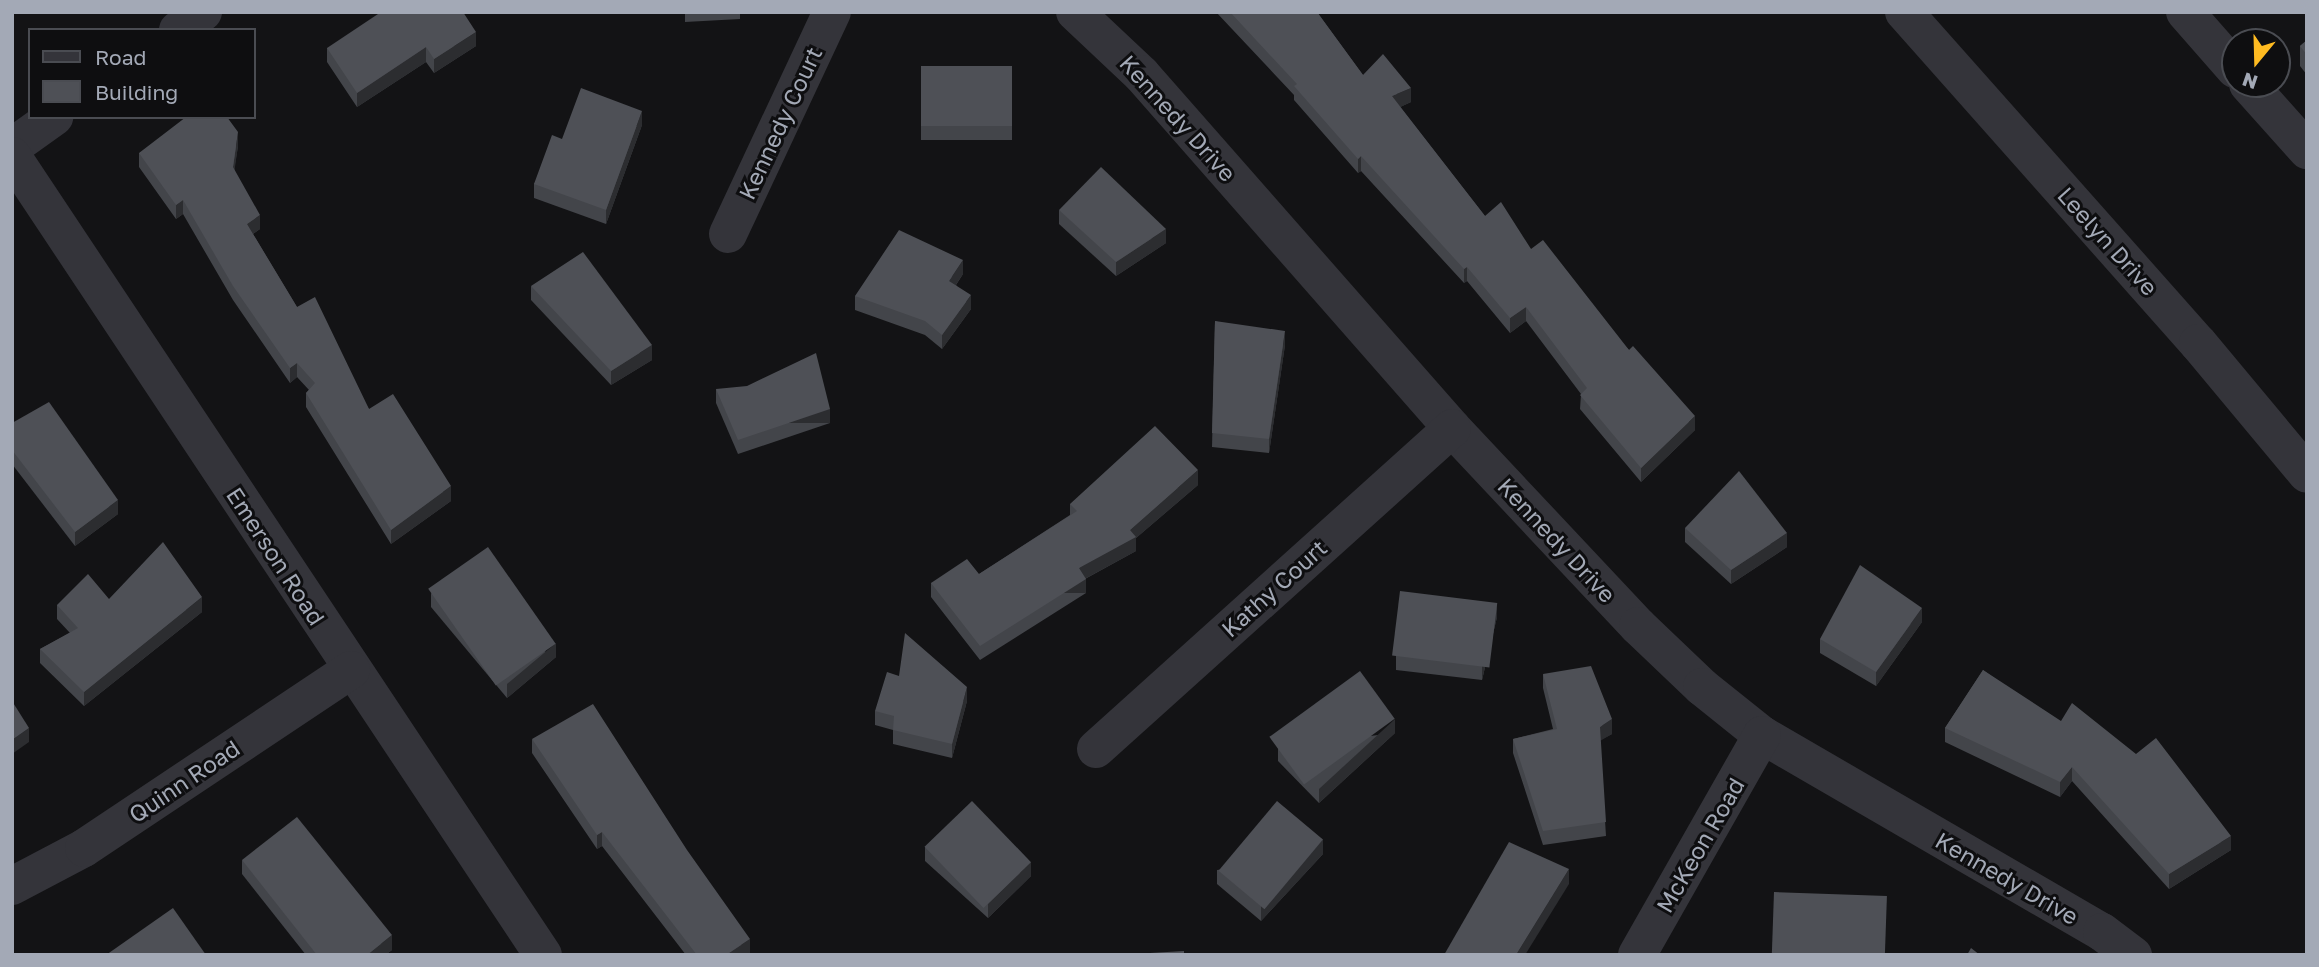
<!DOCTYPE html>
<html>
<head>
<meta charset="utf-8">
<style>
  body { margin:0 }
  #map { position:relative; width:2319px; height:967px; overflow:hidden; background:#131315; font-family:"Golos Text",sans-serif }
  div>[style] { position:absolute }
  .minor>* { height:38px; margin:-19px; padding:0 19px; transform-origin:19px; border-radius:19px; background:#34343a }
  .wall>* { inset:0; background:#43454a; transform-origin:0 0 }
  .shaded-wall>* { inset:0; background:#2c2d30; transform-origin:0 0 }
  .building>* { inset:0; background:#4e5056; transform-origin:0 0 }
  span { translate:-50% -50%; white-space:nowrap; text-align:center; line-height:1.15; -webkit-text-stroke:6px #0e0e10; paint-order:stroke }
  .street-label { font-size:23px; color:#a3a9b6 }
  .frame { position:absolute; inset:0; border:14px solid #a3a9b6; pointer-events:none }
  .legend { position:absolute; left:28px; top:28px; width:228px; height:91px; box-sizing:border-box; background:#0e0e10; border:2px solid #4a4c52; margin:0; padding:9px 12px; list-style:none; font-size:21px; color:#a3a9b6 }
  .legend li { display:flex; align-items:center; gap:14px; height:35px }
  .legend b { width:35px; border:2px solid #4a4c52 }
  .north { position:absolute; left:2221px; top:28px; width:70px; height:70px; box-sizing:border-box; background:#0e0e10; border:2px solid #4a4c52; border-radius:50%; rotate:199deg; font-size:19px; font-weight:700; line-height:28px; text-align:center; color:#a3a9b6 }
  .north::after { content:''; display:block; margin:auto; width:24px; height:32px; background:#ffbb21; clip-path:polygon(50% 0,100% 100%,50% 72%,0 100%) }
</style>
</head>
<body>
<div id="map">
  <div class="minor">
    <i style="left:1075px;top:12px;width:91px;rotate:43.2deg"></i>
    <i style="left:1141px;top:74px;width:471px;rotate:48.7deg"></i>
    <i style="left:1452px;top:428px;width:272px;rotate:46.8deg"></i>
    <i style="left:1638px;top:626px;width:88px;rotate:43.6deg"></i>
    <i style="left:1702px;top:687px;width:77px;rotate:38.7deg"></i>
    <i style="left:1762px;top:735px;width:393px;rotate:30.1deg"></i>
    <i style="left:2102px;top:932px;width:39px;rotate:37deg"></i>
    <i style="left:1904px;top:12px;width:443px;rotate:48.4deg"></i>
    <i style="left:2198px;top:343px;width:170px;rotate:50.2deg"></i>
    <i style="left:2185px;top:12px;width:76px;rotate:48.7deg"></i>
    <i style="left:178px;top:30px;width:31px;rotate:-36deg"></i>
    <i style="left:2248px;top:84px;width:89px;rotate:48.2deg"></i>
    <i style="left:12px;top:147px;width:52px;rotate:-35.5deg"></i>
    <i style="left:12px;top:156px;width:959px;rotate:56.39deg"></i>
    <i style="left:728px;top:234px;width:245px;rotate:-64.9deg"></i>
    <i style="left:1096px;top:749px;width:479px;rotate:-42deg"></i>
    <i style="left:12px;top:886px;width:81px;rotate:-27.8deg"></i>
    <i style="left:84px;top:848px;width:321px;rotate:-33.7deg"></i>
    <i style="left:1637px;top:955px;width:253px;rotate:-60.4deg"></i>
  </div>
  <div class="wall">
    <i style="clip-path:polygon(685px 12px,740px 12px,740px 19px,685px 22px)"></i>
    <i style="clip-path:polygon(1216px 12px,1317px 12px,1363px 75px,1411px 102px,1400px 107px,1485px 216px,1531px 249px,1629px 350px,1695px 430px,1641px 482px,1580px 409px,1581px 394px,1526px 321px,1510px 333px,1467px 281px,1464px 283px,1361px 171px,1358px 173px,1294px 100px,1294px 95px)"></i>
    <i style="clip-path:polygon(2307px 40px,2307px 75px,2300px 66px,2300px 46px)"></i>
    <i style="clip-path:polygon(476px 46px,434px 73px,426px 62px,357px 107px,327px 62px,327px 48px)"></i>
    <i style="left:921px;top:66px;width:91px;height:74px"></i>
    <i style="clip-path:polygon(642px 125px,606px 224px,534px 198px,534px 184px,562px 139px)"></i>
    <i style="clip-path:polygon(238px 146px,234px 170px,260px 229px,253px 234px,297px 307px,369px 409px,451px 501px,391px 544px,306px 407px,306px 393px,309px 390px,297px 377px,290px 383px,233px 300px,183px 214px,176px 219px,139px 167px,139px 153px)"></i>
    <i style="clip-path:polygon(1059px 210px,1166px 243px,1116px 276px,1059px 224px)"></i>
    <i style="clip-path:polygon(963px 274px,956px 285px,971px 309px,942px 349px,925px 335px,855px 310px,855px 296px)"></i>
    <i style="clip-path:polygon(531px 286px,652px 360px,611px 385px,531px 300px)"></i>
    <i style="clip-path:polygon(1215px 321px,1285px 345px,1269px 453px,1212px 447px)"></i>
    <i style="clip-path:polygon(716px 389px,830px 423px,738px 454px,716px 403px)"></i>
    <i style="clip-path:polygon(12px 423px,118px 514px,75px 546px,12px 464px)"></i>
    <i style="clip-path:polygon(1198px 485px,1136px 538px,1136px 551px,1085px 579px,1086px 593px,980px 660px,931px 597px,931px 583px,979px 574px,1070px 515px,1070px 504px)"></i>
    <i style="clip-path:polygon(1685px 528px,1787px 547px,1731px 584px,1685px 542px)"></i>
    <i style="clip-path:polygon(431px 593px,556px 657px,507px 698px,431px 607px)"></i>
    <i style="clip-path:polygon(109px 599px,202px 612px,84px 706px,40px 663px,40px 649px,70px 633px,57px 619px,57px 605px)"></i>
    <i style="clip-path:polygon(1497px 617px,1482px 680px,1396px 670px,1396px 656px)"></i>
    <i style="clip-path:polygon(1922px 622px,1876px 686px,1820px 653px,1820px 639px)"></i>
    <i style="clip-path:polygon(1983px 670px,2231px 850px,2169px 889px,2072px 781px,2060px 797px,1945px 742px,1945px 728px)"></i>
    <i style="clip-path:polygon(1543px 674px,1612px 734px,1600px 740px,1606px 836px,1543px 845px,1513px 753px,1513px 739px,1553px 729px,1543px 688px)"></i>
    <i style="clip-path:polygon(967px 701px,952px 758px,893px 744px,893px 730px,875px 725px,875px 711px)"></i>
    <i style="clip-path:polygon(1395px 733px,1319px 803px,1278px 761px,1278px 747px)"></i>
    <i style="clip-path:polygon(532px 739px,750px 953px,748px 955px,686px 955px,602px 846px,597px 849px,532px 753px)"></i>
    <i style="clip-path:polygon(925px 847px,1031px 876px,988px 918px,925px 861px)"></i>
    <i style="clip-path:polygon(1323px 854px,1261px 921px,1217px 884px,1217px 870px)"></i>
    <i style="clip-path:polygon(242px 860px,392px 950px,385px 955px,306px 955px,242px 874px)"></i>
  </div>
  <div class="shaded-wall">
    <i style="clip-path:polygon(476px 32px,476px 46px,434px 73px,434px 59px)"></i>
    <i style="clip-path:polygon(426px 47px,426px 62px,357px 107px,357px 93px)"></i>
    <i style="clip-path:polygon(1411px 88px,1411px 102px,1392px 111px,1392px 96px)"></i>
    <i style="clip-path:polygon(642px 111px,642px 125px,606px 224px,606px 210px)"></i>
    <i style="clip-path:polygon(238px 132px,238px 146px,233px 181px,233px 167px)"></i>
    <i style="clip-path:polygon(1361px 156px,1361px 171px,1358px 173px,1358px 159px)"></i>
    <i style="clip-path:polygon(183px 200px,183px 214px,176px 219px,176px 205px)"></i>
    <i style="clip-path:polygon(260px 215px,260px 229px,247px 238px,247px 224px)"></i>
    <i style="clip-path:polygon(1166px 229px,1166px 243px,1116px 276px,1116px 262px)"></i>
    <i style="clip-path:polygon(963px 260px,963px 274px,949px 295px,949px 281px)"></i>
    <i style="clip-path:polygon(1467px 267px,1467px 281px,1464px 283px,1464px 269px)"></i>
    <i style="clip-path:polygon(971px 295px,971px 309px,942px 349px,942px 335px)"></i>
    <i style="clip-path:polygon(1526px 307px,1526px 321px,1510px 333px,1510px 318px)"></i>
    <i style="clip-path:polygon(1285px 331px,1285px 345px,1269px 453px,1269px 439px)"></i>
    <i style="left:14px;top:344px;width:14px;height:2px;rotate:90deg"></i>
    <i style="clip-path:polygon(652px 345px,652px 360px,611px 385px,611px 371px)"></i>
    <i style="clip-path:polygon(297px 363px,297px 377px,290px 383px,290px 368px)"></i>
    <i style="left:830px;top:409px;width:14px;height:97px;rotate:90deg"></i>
    <i style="clip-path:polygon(1695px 416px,1695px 430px,1641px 482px,1641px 468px)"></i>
    <i style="clip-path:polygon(1198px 470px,1198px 485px,1136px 538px,1136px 551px,1079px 582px,1079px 568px,1130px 530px)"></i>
    <i style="clip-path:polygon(451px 486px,451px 501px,391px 544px,391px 530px)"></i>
    <i style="clip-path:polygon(118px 500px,118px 514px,75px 546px,75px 532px)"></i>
    <i style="clip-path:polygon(1787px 533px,1787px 547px,1731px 584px,1731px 570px)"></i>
    <i style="left:1086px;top:579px;width:14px;height:125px;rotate:90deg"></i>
    <i style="clip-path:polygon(202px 597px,202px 612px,84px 706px,84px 692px)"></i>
    <i style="clip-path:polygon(1497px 603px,1497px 617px,1482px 680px,1482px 666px)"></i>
    <i style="clip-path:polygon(1922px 608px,1922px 622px,1876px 686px,1876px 672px)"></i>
    <i style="clip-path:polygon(556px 643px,556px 657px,507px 698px,507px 684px)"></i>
    <i style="clip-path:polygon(967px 687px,967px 701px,952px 758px,952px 744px)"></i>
    <i style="clip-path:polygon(1395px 719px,1395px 733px,1319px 803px,1319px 789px)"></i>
    <i style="clip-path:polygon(1612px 719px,1612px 734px,1600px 741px,1600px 727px)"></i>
    <i style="clip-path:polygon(29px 728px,29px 742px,12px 754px,12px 740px)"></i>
    <i style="clip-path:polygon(2072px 767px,2072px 781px,2060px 797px,2060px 782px)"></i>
    <i style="clip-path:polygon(602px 832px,602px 846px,597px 849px,597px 835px)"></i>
    <i style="clip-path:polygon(2231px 836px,2231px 850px,2169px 889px,2169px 874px)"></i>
    <i style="clip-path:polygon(1323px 839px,1323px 854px,1261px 921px,1261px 906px)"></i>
    <i style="clip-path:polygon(1031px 862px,1031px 876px,988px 918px,988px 904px)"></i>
    <i style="clip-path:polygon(1569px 869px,1569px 884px,1525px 955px,1516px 955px)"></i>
    <i style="clip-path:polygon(392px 935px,392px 950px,385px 955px,367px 955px)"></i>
    <i style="clip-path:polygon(750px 939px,750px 953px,748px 955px,726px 955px)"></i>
  </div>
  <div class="building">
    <i style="clip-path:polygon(381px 12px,463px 12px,476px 32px,434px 59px,426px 47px,357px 93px,327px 48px)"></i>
    <i style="clip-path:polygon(1230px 12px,1317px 12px,1363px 75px,1383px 54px,1411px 88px,1392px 96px,1485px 216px,1501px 202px,1531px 249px,1543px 240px,1629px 350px,1633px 346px,1695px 416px,1641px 468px,1580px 395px,1587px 388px,1526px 307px,1510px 318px,1467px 267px,1464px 269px,1361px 156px,1358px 159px,1294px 86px,1297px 84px)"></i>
    <i style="clip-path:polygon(2307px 40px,2307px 55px,2300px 46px)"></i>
    <i style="left:921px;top:66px;width:91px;height:60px"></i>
    <i style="clip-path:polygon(581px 88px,642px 111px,606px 210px,534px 184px,552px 135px,562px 139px)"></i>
    <i style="clip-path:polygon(186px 117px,227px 117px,238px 132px,233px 167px,260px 215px,247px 224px,297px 307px,315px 297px,369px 409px,393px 394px,451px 486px,391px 530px,306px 393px,315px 383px,297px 363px,290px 368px,233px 286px,183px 200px,176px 205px,139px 153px)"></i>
    <i style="clip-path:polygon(1101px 167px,1166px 229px,1116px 262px,1059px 210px)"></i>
    <i style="clip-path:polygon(899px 230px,963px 260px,949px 281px,971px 295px,942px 335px,925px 321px,855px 296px)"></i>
    <i style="clip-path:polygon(583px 252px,652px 345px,611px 371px,531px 286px)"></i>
    <i style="clip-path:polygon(1215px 321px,1285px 331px,1269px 439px,1212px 433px)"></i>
    <i style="clip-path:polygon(816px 353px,830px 409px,738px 440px,716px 389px,747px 386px)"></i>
    <i style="clip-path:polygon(49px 402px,118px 500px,75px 532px,12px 450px,12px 423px)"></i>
    <i style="clip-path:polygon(1155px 426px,1198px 470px,1130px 530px,1136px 537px,1079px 568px,1086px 579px,980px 646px,931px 583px,967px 559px,979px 574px,1077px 511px,1070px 504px)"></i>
    <i style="clip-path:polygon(1739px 471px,1787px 533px,1731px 570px,1685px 528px)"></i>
    <i style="clip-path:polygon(163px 542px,202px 597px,84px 692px,40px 649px,78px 628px,57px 605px,88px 574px,109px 599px)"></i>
    <i style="left:488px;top:547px;width:118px;height:73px;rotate:55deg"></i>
    <i style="clip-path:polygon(1860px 565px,1922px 608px,1876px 672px,1820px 639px)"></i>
    <i style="left:1400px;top:591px;width:98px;height:65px;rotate:7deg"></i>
    <i style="clip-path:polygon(905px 633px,967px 687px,952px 744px,893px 730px,894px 716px,875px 711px,887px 672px,899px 676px)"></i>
    <i style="clip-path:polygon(1591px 666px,1612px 719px,1600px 727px,1606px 822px,1543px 831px,1513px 739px,1557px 729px,1543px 674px)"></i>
    <i style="clip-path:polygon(1983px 670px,2061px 721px,2072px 703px,2136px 754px,2156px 738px,2231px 836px,2169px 874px,2072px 767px,2060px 782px,1945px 728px)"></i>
    <i style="left:1360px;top:671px;width:59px;height:112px;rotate:54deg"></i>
    <i style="clip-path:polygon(12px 701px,29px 728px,12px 740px)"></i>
    <i style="clip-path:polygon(593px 704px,687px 850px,750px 939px,726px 955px,697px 955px,602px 832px,597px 835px,532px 739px)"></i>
    <i style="left:972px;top:801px;width:85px;height:66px;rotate:46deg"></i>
    <i style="left:1277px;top:801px;width:60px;height:91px;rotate:40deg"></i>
    <i style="clip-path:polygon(297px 817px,392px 935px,367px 955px,317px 955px,242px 860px)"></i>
    <i style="clip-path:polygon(1509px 842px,1569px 869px,1516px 955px,1444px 955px)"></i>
    <i style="left:1774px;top:892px;width:113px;height:63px;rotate:2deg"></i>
    <i style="clip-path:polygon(173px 908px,206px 955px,106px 955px)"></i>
    <i style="clip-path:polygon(1971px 948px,1980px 955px,1967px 955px)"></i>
    <i style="clip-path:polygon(1184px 951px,1184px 955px,1116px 955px)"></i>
  </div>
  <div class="street-label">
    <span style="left:1178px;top:118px;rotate:48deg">Kennedy Drive</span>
    <span style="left:780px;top:123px;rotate:-65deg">Kennedy Court</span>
    <span style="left:2108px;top:241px;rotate:48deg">Leelyn Drive</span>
    <span style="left:1557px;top:540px;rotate:47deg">Kennedy Drive</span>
    <span style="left:276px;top:556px;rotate:57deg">Emerson Road</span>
    <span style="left:1274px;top:588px;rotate:-42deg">Kathy Court</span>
    <span style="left:184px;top:781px;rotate:-34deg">Quinn Road</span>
    <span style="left:1700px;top:845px;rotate:-60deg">McKeon Road</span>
    <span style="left:2007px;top:878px;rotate:30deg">Kennedy Drive</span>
  </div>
  <div class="frame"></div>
  <ul class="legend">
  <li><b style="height:9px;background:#34343a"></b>Road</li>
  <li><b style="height:19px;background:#4e5056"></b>Building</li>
  </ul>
  <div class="north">N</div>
</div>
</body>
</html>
